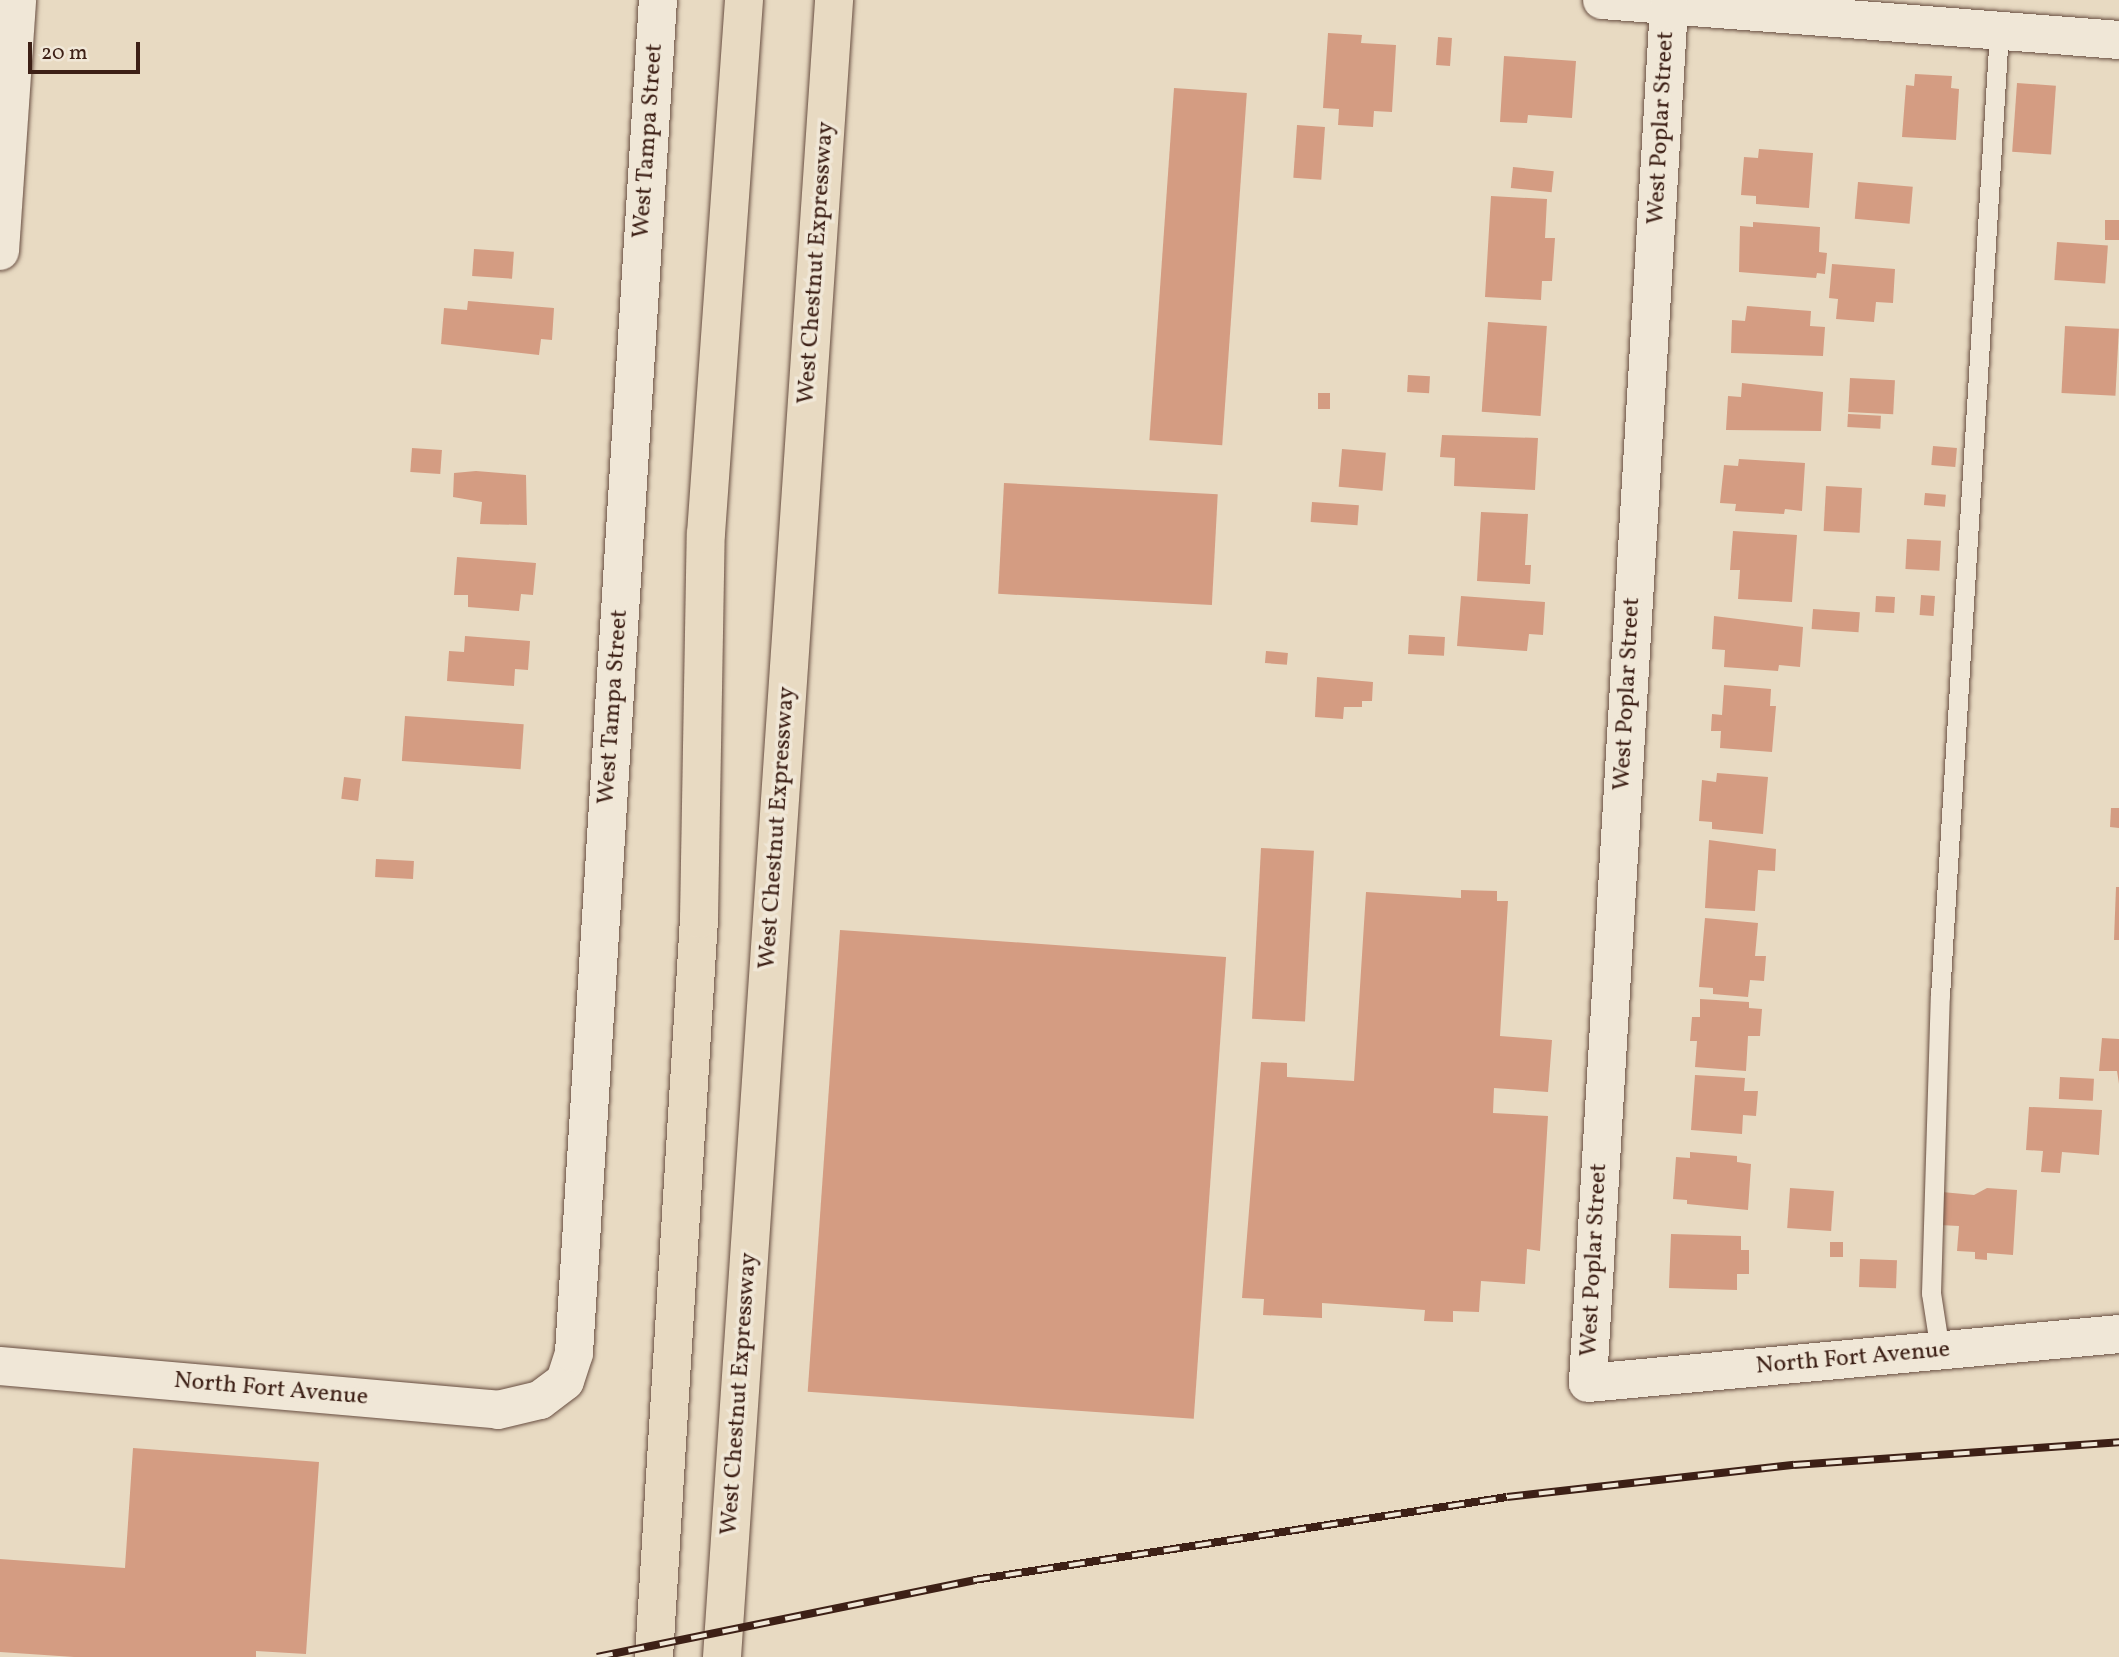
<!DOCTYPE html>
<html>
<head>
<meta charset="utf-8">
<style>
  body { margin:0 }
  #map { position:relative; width:2119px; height:1657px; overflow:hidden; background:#e8dac2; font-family:Vollkorn,serif }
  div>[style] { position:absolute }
  .building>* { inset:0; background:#d49c82; transform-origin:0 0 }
  .roads { filter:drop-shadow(0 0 2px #684e41) drop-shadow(0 0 2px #684e41) }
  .lane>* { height:19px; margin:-9.5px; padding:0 9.5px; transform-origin:9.5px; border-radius:9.5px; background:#f0e7d7 }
  .street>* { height:38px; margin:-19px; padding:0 19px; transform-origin:19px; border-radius:19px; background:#f0e7d7 }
  .primary>* { height:38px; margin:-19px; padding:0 19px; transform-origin:19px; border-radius:19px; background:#e8dac2 }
  .rail>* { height:8px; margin-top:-4px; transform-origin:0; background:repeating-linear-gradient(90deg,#f0e7d7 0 16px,#3d2016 0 32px); box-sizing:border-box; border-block:2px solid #3d2016 }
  span { translate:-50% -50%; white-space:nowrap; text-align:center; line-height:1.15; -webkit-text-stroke:7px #f0e7d7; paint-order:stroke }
  .street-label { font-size:24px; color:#3d2016 }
  .scale { position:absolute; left:28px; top:42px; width:112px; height:32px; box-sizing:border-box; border:4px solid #3d2016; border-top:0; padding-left:9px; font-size:21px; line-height:24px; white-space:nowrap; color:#3d2016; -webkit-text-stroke:5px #f0e7d7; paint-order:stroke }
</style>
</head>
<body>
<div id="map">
  <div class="building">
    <i style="clip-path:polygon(1328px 33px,1362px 35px,1361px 43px,1396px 45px,1392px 112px,1374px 111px,1373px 127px,1338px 125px,1339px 109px,1323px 108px)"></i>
    <i style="left:1438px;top:37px;width:14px;height:28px;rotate:4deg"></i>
    <i style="clip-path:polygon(1504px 56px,1576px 61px,1572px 118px,1528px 115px,1527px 123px,1500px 122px)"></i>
    <i style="clip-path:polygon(1915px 74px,1952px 76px,1951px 88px,1959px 89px,1956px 140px,1902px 137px,1906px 85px,1914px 86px)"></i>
    <i style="left:2017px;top:83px;width:39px;height:69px;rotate:4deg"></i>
    <i style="left:1174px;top:88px;width:73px;height:353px;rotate:4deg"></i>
    <i style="left:1297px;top:125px;width:28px;height:53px;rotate:4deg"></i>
    <i style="clip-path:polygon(1759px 149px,1813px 153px,1809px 208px,1756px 204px,1756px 196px,1741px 195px,1744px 157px,1758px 158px)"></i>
    <i style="left:1513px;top:167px;width:41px;height:21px;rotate:6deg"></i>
    <i style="left:1858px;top:182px;width:55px;height:37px;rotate:5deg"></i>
    <i style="clip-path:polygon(1491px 196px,1547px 199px,1545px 238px,1555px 238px,1552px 281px,1542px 281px,1541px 300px,1485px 297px)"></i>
    <i style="left:2105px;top:220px;width:14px;height:20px"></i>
    <i style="clip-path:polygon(1753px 222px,1820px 227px,1819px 252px,1827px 253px,1825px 274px,1817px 273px,1816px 278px,1739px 272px,1740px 226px,1753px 227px)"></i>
    <i style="left:2057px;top:242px;width:51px;height:38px;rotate:4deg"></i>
    <i style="left:474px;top:249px;width:40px;height:27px;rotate:4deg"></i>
    <i style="clip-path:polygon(1832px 264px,1895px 269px,1893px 303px,1876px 302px,1874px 322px,1836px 319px,1838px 299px,1829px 298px)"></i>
    <i style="clip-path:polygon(468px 301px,554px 308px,552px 340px,541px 339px,539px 355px,441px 344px,444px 308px,467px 310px)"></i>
    <i style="clip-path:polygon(1747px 306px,1811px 311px,1810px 326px,1825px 327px,1823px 356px,1731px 353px,1732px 320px,1745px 321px)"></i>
    <i style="left:1488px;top:322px;width:59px;height:90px;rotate:4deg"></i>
    <i style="left:2065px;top:326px;width:54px;height:67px;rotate:3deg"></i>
    <i style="left:1408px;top:375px;width:22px;height:17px;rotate:3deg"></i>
    <i style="left:1850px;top:378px;width:45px;height:34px;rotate:3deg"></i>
    <i style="clip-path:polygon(1742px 383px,1823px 392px,1821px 431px,1726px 430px,1728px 396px,1741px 397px)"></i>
    <i style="left:1318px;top:393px;width:12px;height:16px"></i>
    <i style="left:1848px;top:414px;width:33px;height:13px;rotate:3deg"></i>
    <i style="clip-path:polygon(1442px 435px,1538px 438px,1535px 490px,1454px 486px,1455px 458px,1440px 457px)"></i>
    <i style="left:1933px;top:446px;width:24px;height:19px;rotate:5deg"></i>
    <i style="left:412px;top:448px;width:30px;height:24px;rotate:4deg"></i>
    <i style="left:1342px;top:449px;width:44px;height:38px;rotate:5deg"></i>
    <i style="clip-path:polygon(1739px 459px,1805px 463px,1802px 511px,1785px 509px,1784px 514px,1735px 511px,1736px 504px,1720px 503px,1724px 465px,1738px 466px)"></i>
    <i style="clip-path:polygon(476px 471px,526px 475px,527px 525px,480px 524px,482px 502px,453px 497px,454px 473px)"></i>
    <i style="left:1004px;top:483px;width:214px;height:111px;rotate:3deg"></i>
    <i style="left:1826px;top:486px;width:36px;height:45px;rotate:3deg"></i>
    <i style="left:1925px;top:493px;width:21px;height:12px;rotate:5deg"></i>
    <i style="left:1312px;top:502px;width:47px;height:20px;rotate:4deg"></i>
    <i style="clip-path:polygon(1481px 512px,1528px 514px,1525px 565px,1531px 565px,1530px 584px,1477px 581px)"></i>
    <i style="clip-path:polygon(1733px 531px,1797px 535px,1792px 602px,1738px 599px,1740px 570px,1730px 570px)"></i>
    <i style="left:1907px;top:539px;width:34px;height:30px;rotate:3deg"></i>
    <i style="clip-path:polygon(457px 557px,536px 563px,533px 595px,521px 594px,519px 611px,468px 607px,468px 595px,454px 595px)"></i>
    <i style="left:1921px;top:595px;width:14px;height:20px;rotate:4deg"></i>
    <i style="clip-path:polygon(1461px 596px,1545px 602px,1543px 635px,1529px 634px,1527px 651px,1457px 646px)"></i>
    <i style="left:1876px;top:596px;width:19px;height:16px;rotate:3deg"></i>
    <i style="left:1813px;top:609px;width:47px;height:20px;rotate:4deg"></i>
    <i style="clip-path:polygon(1714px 616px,1803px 627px,1800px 667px,1779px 665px,1778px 671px,1724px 667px,1725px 650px,1712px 649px)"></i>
    <i style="left:1409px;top:635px;width:36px;height:19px;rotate:3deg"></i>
    <i style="clip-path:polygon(465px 636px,530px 641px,528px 670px,515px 669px,514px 686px,447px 681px,449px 651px,464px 652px)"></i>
    <i style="left:1266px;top:651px;width:22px;height:12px;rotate:5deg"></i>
    <i style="clip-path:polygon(1317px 677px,1373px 682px,1372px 701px,1362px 701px,1362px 707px,1344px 707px,1343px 719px,1315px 717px)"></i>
    <i style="clip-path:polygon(1724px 685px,1771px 689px,1770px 706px,1776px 706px,1772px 752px,1720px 748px,1721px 731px,1711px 731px,1712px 714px,1722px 715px)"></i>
    <i style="left:405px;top:716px;width:119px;height:45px;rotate:4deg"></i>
    <i style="clip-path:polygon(1717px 773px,1768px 777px,1763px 834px,1712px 829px,1712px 822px,1699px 821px,1702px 780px,1716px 782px)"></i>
    <i style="left:344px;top:777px;width:17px;height:22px;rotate:7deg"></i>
    <i style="clip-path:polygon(2111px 808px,2119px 808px,2119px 828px,2110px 827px)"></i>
    <i style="clip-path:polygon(1709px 840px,1776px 849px,1775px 871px,1758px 870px,1755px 911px,1705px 908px)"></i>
    <i style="left:1261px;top:848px;width:53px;height:171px;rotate:3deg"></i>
    <i style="left:376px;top:859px;width:38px;height:18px;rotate:3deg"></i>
    <i style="clip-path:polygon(2116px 887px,2119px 887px,2119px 940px,2114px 940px)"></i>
    <i style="clip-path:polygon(1461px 890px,1497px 891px,1497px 901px,1508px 901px,1500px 1036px,1552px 1040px,1548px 1092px,1494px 1088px,1493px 1113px,1548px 1116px,1540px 1251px,1527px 1249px,1525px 1284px,1481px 1281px,1479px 1312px,1453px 1311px,1453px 1322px,1424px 1321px,1425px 1310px,1322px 1303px,1322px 1318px,1263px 1315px,1264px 1299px,1242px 1298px,1261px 1062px,1287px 1063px,1287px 1077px,1354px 1081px,1366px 892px,1461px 898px)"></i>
    <i style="clip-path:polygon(1705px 918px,1758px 923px,1755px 956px,1766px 956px,1764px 981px,1750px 980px,1748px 997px,1713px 994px,1713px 988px,1699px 987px)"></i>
    <i style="left:840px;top:930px;width:387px;height:463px;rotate:4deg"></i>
    <i style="clip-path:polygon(1700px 999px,1749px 1002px,1749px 1008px,1762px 1009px,1760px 1036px,1748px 1036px,1746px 1071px,1695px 1067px,1697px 1041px,1690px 1041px,1692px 1017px,1700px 1017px)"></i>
    <i style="clip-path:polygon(2102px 1038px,2119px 1039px,2119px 1084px,2117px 1071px,2099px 1071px)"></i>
    <i style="clip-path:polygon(1695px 1075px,1745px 1078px,1744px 1091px,1758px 1091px,1756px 1116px,1743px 1115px,1742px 1134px,1691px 1130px)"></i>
    <i style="left:2060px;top:1077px;width:34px;height:22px;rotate:3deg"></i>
    <i style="clip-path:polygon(2029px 1107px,2102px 1110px,2099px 1155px,2062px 1152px,2060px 1173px,2041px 1172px,2043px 1151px,2026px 1150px)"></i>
    <i style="clip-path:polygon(1690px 1152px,1737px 1156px,1737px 1162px,1751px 1164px,1748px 1210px,1687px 1204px,1687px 1200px,1673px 1199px,1676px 1157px,1690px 1158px)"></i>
    <i style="left:1790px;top:1188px;width:44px;height:40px;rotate:4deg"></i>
    <i style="clip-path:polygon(1987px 1188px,2017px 1190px,2013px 1255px,1987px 1253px,1987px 1260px,1975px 1259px,1975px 1252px,1957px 1251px,1959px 1226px,1939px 1225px,1942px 1192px,1974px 1195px)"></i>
    <i style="clip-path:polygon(1671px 1234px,1741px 1236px,1741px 1250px,1749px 1250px,1749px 1274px,1737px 1274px,1737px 1290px,1669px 1288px)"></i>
    <i style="left:1830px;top:1242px;width:13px;height:15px"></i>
    <i style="left:1860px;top:1259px;width:37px;height:28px;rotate:2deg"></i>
    <i style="clip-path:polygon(133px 1448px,319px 1462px,306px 1654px,256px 1651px,256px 1657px,74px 1657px,0 1652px,0 1559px,125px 1568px)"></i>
  </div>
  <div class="roads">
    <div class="lane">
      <i style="left:1940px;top:1351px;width:59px;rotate:-98.8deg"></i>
      <i style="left:1931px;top:1293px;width:297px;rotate:-88.3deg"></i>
      <i style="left:1940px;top:996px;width:967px;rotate:-86.5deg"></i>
    </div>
    <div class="street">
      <i style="left:1602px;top:0;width:519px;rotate:4.42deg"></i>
      <i style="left:1669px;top:6px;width:1379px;rotate:93.37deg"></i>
      <i style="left:1588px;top:1383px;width:533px;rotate:-5.27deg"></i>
      <i style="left:0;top:251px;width:252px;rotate:-86.1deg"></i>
      <i style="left:0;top:1366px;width:500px;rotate:5deg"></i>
      <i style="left:498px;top:1410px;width:43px;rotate:-13.4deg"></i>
      <i style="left:540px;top:1400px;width:31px;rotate:-37deg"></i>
      <i style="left:565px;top:1381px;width:29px;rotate:-72deg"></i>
      <i style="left:574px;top:1353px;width:1356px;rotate:-86.45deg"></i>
    </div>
    <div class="primary">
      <i style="left:654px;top:1657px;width:739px;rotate:-86.51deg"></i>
      <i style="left:699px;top:919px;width:385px;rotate:-89deg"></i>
      <i style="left:706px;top:534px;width:535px;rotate:-85.93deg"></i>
      <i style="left:722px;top:1657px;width:1661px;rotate:-86.13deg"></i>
    </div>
  </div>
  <div class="rail">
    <i style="left:597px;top:1657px;width:385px;rotate:-11.5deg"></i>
    <i style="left:974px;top:1580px;width:539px;rotate:-8.85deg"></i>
    <i style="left:1507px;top:1497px;width:289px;rotate:-6.4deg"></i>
    <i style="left:1794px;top:1465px;width:326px;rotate:-4deg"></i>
  </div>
  <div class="street-label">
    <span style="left:1662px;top:128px;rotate:-87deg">West Poplar Street</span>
    <span style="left:649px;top:141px;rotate:-86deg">West Tampa Street</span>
    <span style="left:817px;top:263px;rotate:-86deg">West Chestnut Expressway</span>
    <span style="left:1628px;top:694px;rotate:-87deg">West Poplar Street</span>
    <span style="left:614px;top:707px;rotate:-86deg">West Tampa Street</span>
    <span style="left:778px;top:828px;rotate:-86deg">West Chestnut Expressway</span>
    <span style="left:1595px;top:1260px;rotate:-87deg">West Poplar Street</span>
    <span style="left:1853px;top:1359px;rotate:-5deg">North Fort Avenue</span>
    <span style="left:271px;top:1390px;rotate:5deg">North Fort Avenue</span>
    <span style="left:740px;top:1394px;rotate:-86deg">West Chestnut Expressway</span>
  </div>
  <div class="scale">20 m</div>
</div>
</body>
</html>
